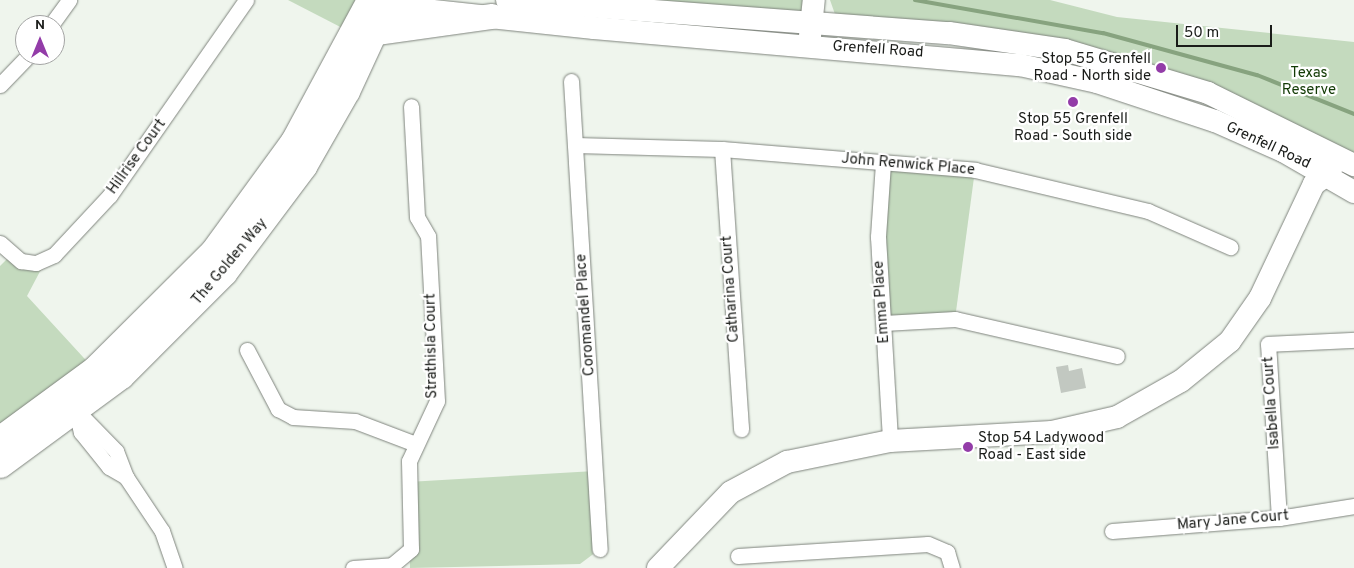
<!DOCTYPE html>
<html>
<head>
<meta charset="utf-8">
<style>
  body { margin:0 }
  #map { position:relative; width:1354px; height:568px; overflow:hidden; background:#eff5ed; font-family:Overpass,sans-serif }
  div>[style] { position:absolute }
  .green>* { inset:0; background:#c4dabe }
  .stream>* { height:4px; margin:-2px; padding:0 2px; transform-origin:2px; border-radius:2px; background:#87a37f }
  .building>* { inset:0; background:#c2c8c1 }
  .roads { filter:drop-shadow(0 0 1px #7f847d) drop-shadow(0 0 1px #7f847d) }
  .street>* { height:15px; margin:-7.5px; padding:0 7.5px; transform-origin:7.5px; border-radius:7.5px; background:#fff }
  .secondary>* { height:22px; margin:-11px; padding:0 11px; transform-origin:11px; border-radius:11px; background:#fff }
  .primary>* { height:25px; margin:-12.5px; padding:0 12.5px; transform-origin:12.5px; border-radius:12.5px; background:#fff }
  .dots>* { width:14px; height:14px; translate:-50% -50%; box-sizing:border-box; border:2px solid #fff; border-radius:50% }
  span { translate:-50% -50%; white-space:nowrap; text-align:center; line-height:1.15; -webkit-text-stroke:4.5px #fff; paint-order:stroke }
  .street-label { font-size:15px; color:#1a1c19 }
  .poi-label { font-size:15px; color:#1a1c19 }
  .right { translate:-100% -50%; text-align:right }
  .left { translate:0 -50%; text-align:left }
  .park-label { font-size:15px; color:#133b06 }
  .north { position:absolute; left:15px; top:15px; width:50px; height:50px; box-sizing:border-box; background:#fff; border:1px solid #a3a4a3; border-radius:50%; rotate:0deg; font-size:14px; font-weight:700; line-height:20px; text-align:center; color:#1a1c19 }
  .north::after { content:''; display:block; margin:auto; width:18px; height:22px; background:#933ca8; clip-path:polygon(50% 0,100% 100%,50% 72%,0 100%) }
  .scale { position:absolute; left:1176px; top:25px; width:96px; height:22px; box-sizing:border-box; border:2px solid #1a1c19; border-top:0; padding-left:6px; font-size:15px; line-height:18px; white-space:nowrap; color:#1a1c19; -webkit-text-stroke:4px #fff; paint-order:stroke }
</style>
</head>
<body>
<div id="map">
  <div class="green">
    <i style="clip-path:polygon(288px 0,369px 0,352px 33px)"></i>
    <i style="clip-path:polygon(507px 0,815px 0,811px 21px)"></i>
    <i style="clip-path:polygon(830px 0,1050px 0,1117px 17px,1354px 42px,1354px 155px,1174px 74px,836px 17px)"></i>
    <i style="clip-path:polygon(883px 163px,975px 170px,955px 319px,884px 323px)"></i>
    <i style="clip-path:polygon(12px 254px,46px 260px,27px 296px,94px 369px,0 437px,0 266px)"></i>
    <i style="clip-path:polygon(595px 471px,600px 549px,580px 564px,410px 568px,408px 482px)"></i>
  </div>
  <div class="stream">
    <i style="left:915px;top:0;width:191px;rotate:10deg"></i>
    <i style="left:1103px;top:33px;width:160px;rotate:15.3deg"></i>
    <i style="left:1257px;top:75px;width:105px;rotate:21.9deg"></i>
  </div>
  <div class="building">
    <i style="clip-path:polygon(1068px 365px,1069px 371px,1082px 368px,1086px 388px,1061px 393px,1056px 367px)"></i>
  </div>
  <div class="roads">
    <div class="street">
      <i style="left:51px;top:25px;width:31px;rotate:-54deg"></i>
      <i style="left:571px;top:81px;width:469px;rotate:86.5deg"></i>
      <i style="left:0;top:85px;width:42px;rotate:-46deg"></i>
      <i style="left:575px;top:145px;width:147px;rotate:1.6deg"></i>
      <i style="left:722px;top:149px;width:254px;rotate:4.7deg"></i>
      <i style="left:975px;top:170px;width:178px;rotate:13.3deg"></i>
      <i style="left:1148px;top:211px;width:90px;rotate:23.7deg"></i>
      <i style="left:722px;top:149px;width:281px;rotate:86.1deg"></i>
      <i style="left:883px;top:163px;width:74px;rotate:93.9deg"></i>
      <i style="left:878px;top:237px;width:204px;rotate:86.6deg"></i>
      <i style="left:0;top:243px;width:28px;rotate:41deg"></i>
      <i style="left:21px;top:261px;width:15px;rotate:8deg"></i>
      <i style="left:36px;top:263px;width:20px;rotate:-24deg"></i>
      <i style="left:54px;top:255px;width:82px;rotate:-47deg"></i>
      <i style="left:110px;top:195px;width:238px;rotate:-55.1deg"></i>
      <i style="left:884px;top:323px;width:71px;rotate:-3.2deg"></i>
      <i style="left:955px;top:319px;width:166px;rotate:12.9deg"></i>
      <i style="left:247px;top:350px;width:67px;rotate:62.3deg"></i>
      <i style="left:278px;top:409px;width:17px;rotate:28deg"></i>
      <i style="left:293px;top:417px;width:62px;rotate:3.7deg"></i>
      <i style="left:355px;top:421px;width:62px;rotate:20.8deg"></i>
      <i style="left:70px;top:404px;width:66px;rotate:45.6deg"></i>
      <i style="left:116px;top:451px;width:28px;rotate:69deg"></i>
      <i style="left:126px;top:477px;width:65px;rotate:56.3deg"></i>
      <i style="left:162px;top:531px;width:39px;rotate:71deg"></i>
      <i style="left:76px;top:411px;width:22px;rotate:77deg"></i>
      <i style="left:81px;top:432px;width:45px;rotate:51.3deg"></i>
      <i style="left:109px;top:467px;width:20px;rotate:30deg"></i>
      <i style="left:1279px;top:518px;width:174px;rotate:-93.6deg"></i>
      <i style="left:1268px;top:344px;width:86px;rotate:-2.7deg"></i>
      <i style="left:1112px;top:531px;width:168px;rotate:-4.5deg"></i>
      <i style="left:1279px;top:518px;width:76px;rotate:-9.1deg"></i>
      <i style="left:738px;top:556px;width:190px;rotate:-3.6deg"></i>
      <i style="left:928px;top:544px;width:21px;rotate:23deg"></i>
      <i style="left:947px;top:552px;width:17px;rotate:73deg"></i>
      <i style="left:353px;top:568px;width:39px;rotate:-4deg"></i>
      <i style="left:392px;top:565px;width:25px;rotate:-40deg"></i>
      <i style="left:411px;top:549px;width:88px;rotate:-91.3deg"></i>
      <i style="left:409px;top:461px;width:66px;rotate:-65deg"></i>
      <i style="left:437px;top:401px;width:165px;rotate:-93.1deg"></i>
      <i style="left:428px;top:236px;width:22px;rotate:-120deg"></i>
      <i style="left:417px;top:217px;width:111px;rotate:-93.1deg"></i>
    </div>
    <div class="secondary">
      <i style="left:380px;top:0;width:9px;rotate:41deg"></i>
      <i style="left:387px;top:6px;width:208px;rotate:6.1deg"></i>
      <i style="left:594px;top:28px;width:428px;rotate:5deg"></i>
      <i style="left:1020px;top:65px;width:79px;rotate:12.4deg"></i>
      <i style="left:1097px;top:82px;width:124px;rotate:18.3deg"></i>
      <i style="left:1215px;top:121px;width:74px;rotate:23.8deg"></i>
      <i style="left:1283px;top:151px;width:82px;rotate:30deg"></i>
      <i style="left:507px;top:0;width:443px;rotate:4.3deg"></i>
      <i style="left:949px;top:33px;width:117px;rotate:8.3deg"></i>
      <i style="left:1065px;top:50px;width:149px;rotate:16.7deg"></i>
      <i style="left:1208px;top:93px;width:163px;rotate:26.3deg"></i>
      <i style="left:810px;top:36px;width:36px;rotate:-84deg"></i>
      <i style="left:658px;top:568px;width:105px;rotate:-46.2deg"></i>
      <i style="left:731px;top:492px;width:64px;rotate:-28.2deg"></i>
      <i style="left:787px;top:462px;width:105px;rotate:-11.5deg"></i>
      <i style="left:890px;top:441px;width:162px;rotate:-3.2deg"></i>
      <i style="left:1052px;top:432px;width:67px;rotate:-13deg"></i>
      <i style="left:1117px;top:417px;width:73px;rotate:-29.4deg"></i>
      <i style="left:1181px;top:381px;width:63px;rotate:-39.2deg"></i>
      <i style="left:1230px;top:341px;width:52px;rotate:-55.1deg"></i>
      <i style="left:1260px;top:298px;width:126px;rotate:-64.7deg"></i>
      <i style="left:1314px;top:184px;width:16px;rotate:-35deg"></i>
      <i style="left:1327px;top:175px;width:14px;rotate:-60deg"></i>
    </div>
    <div class="primary">
      <i style="left:376px;top:32px;width:117px;rotate:-7.9deg"></i>
      <i style="left:0;top:438px;width:117px;rotate:-36.3deg"></i>
      <i style="left:94px;top:369px;width:166px;rotate:-44.8deg"></i>
      <i style="left:212px;top:252px;width:137px;rotate:-53.9deg"></i>
      <i style="left:293px;top:141px;width:160px;rotate:-61.7deg"></i>
      <i style="left:0;top:465px;width:150px;rotate:-36.3deg"></i>
      <i style="left:121px;top:376px;width:146px;rotate:-45deg"></i>
      <i style="left:224px;top:273px;width:134px;rotate:-53.2deg"></i>
      <i style="left:304px;top:166px;width:86px;rotate:-60.2deg"></i>
      <i style="left:347px;top:91px;width:100px;rotate:-65.2deg"></i>
    </div>
  </div>
  <div class="dots">
    <i style="left:1161px;top:68px;background:#933ca8"></i>
    <i style="left:1073px;top:102px;background:#933ca8"></i>
    <i style="left:968px;top:447px;background:#933ca8"></i>
  </div>
  <div class="street-label">
    <span style="left:878px;top:50px;rotate:4deg">Grenfell Road</span>
    <span style="left:1268px;top:146px;rotate:25deg">Grenfell Road</span>
    <span style="left:137px;top:157px;rotate:-54deg">Hillrise Court</span>
    <span style="left:908px;top:165px;rotate:5deg">John Renwick Place</span>
    <span style="left:230px;top:262px;rotate:-50deg">The Golden Way</span>
    <span style="left:731px;top:289px;rotate:-94deg">Catharina Court</span>
    <span style="left:882px;top:302px;rotate:-94deg">Emma Place</span>
    <span style="left:586px;top:315px;rotate:-94deg">Coromandel Place</span>
    <span style="left:432px;top:346px;rotate:-91deg">Strathisla Court</span>
    <span style="left:1272px;top:403px;rotate:-94deg">Isabella Court</span>
    <span style="left:1233px;top:521px;rotate:-5deg">Mary Jane Court</span>
  </div>
  <div class="poi-label">
    <span class="right" style="left:1151px;top:68px">Stop 55 Grenfell<br>Road - North side</span>
    <span style="left:1073px;top:128px">Stop 55 Grenfell<br>Road - South side</span>
    <span class="left" style="left:978px;top:447px">Stop 54 Ladywood<br>Road - East side</span>
  </div>
  <div class="park-label">
    <span style="left:1309px;top:82px">Texas<br>Reserve</span>
  </div>
  <div class="north">N</div>
  <div class="scale">50 m</div>
</div>
</body>
</html>
